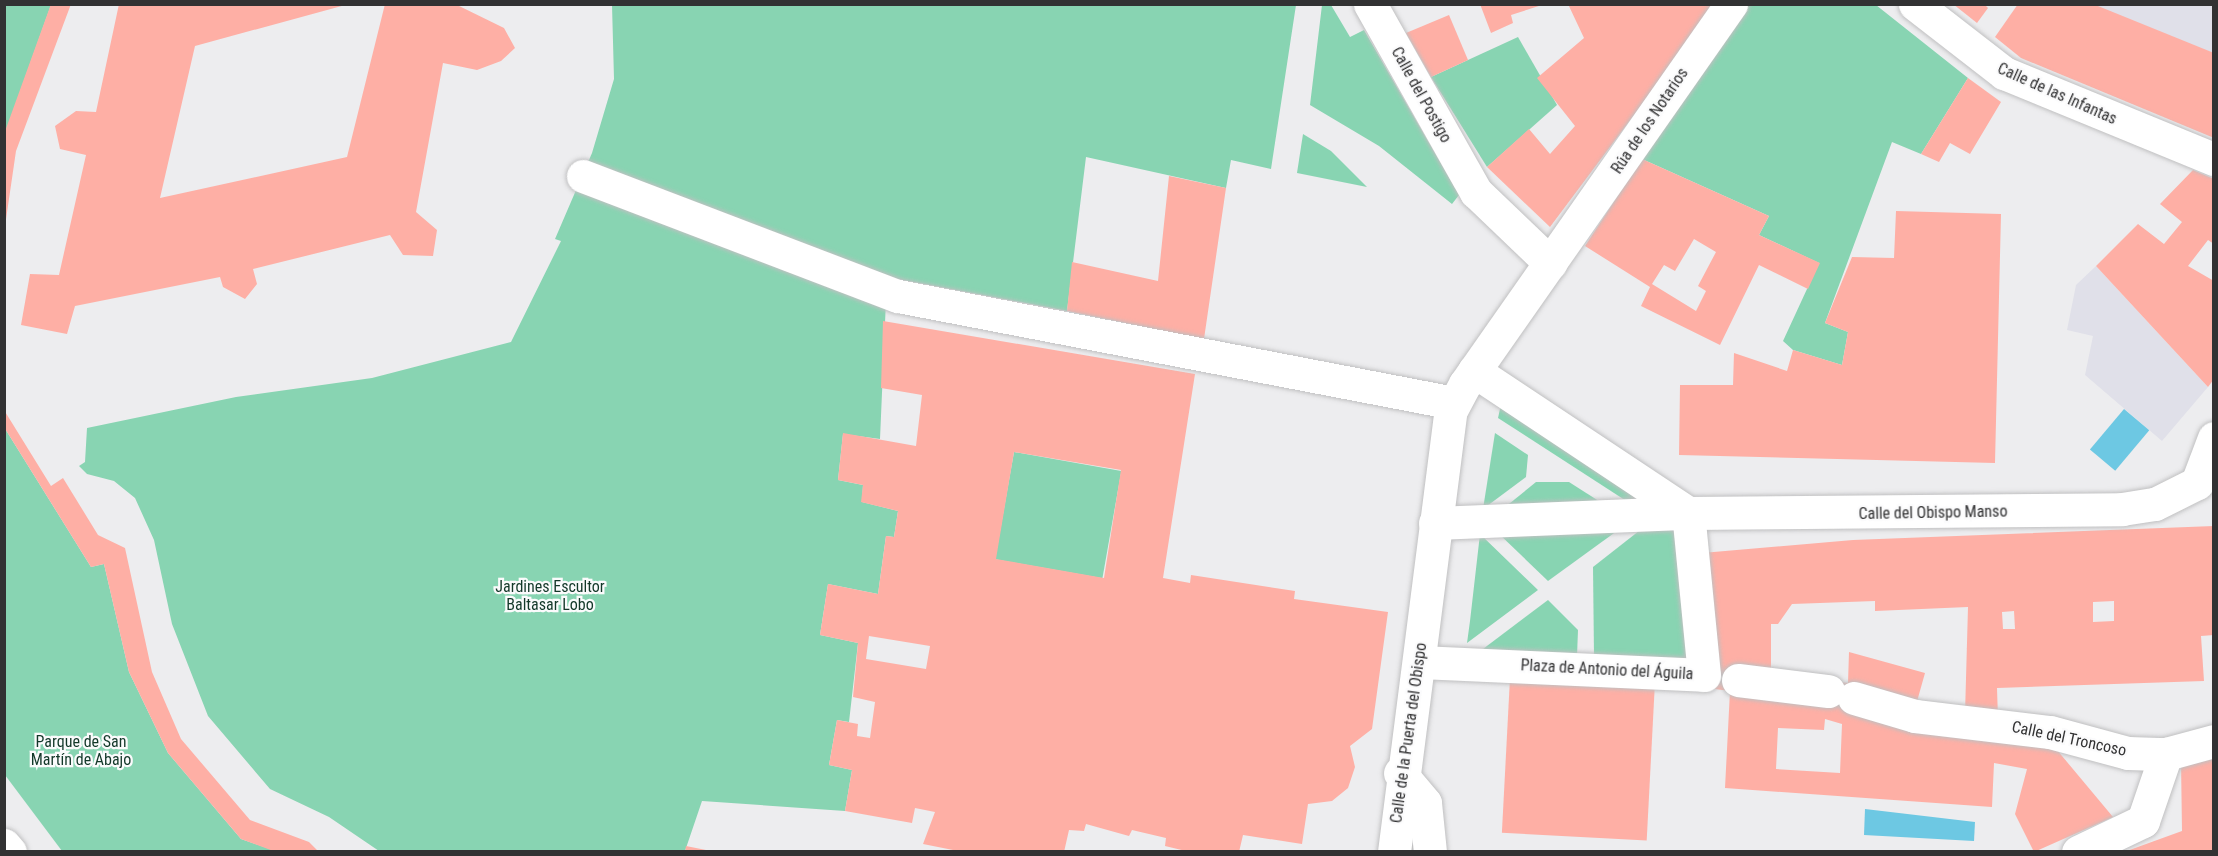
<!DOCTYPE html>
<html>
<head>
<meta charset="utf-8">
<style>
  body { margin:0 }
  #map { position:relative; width:2218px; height:856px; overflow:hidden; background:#ededef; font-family:"Roboto Condensed",sans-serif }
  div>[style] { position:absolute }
  .built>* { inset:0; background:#e0e0e9 }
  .green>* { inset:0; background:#88d4b2; transform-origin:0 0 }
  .water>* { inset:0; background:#6dc8e3; transform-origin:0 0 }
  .building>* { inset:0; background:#feafa5; transform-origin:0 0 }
  .roads { filter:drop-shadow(0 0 2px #c0c0c1) drop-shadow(0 0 2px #c0c0c1) }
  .pedestrian>* { height:33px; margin:-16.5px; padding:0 16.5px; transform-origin:16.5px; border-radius:16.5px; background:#fff }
  .minor>* { height:33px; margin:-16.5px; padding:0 16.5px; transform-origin:16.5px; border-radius:16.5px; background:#fff }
  .tertiary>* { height:33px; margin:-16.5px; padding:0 16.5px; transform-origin:16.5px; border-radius:16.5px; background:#fff }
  span { translate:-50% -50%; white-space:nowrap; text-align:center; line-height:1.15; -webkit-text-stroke:4.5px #fbfbfc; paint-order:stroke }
  .street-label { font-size:16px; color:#323233 }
  .park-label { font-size:16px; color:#133829 }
  .frame { position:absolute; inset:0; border:6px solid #323233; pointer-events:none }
</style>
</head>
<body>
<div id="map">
  <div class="built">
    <i style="clip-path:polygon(2093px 5px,2213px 5px,2213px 53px)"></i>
    <i style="clip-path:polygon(2096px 266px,2208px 387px,2162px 441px,2085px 375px,2093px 336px,2067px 330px,2076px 285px)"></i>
  </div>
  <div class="green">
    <i style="clip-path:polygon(5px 5px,51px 5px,5px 134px)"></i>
    <i style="clip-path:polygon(612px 5px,1296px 5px,1271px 169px,1231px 160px,1226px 188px,1086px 157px,1067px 311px,887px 277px,880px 439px,843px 434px,838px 480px,863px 485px,862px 502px,898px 511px,894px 537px,886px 536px,878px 594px,828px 584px,820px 635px,858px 643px,849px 722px,837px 720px,829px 765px,852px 770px,845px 811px,702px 801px,685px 851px,379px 851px,329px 817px,270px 789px,208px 716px,172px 624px,154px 540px,135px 498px,114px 481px,87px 474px,79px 466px,85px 462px,87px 428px,236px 397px,372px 378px,511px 342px,561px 241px,555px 239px,592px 153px,614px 79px)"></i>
    <i style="clip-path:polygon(1322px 5px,1331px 5px,1350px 37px,1364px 30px,1459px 195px,1452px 204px,1379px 146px,1310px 105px)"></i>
    <i style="clip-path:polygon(1746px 5px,1876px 5px,1968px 78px,1921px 154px,1892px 142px,1825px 323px,1848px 332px,1842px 365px,1793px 350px,1783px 341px,1819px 263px,1759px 235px,1769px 216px,1642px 159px)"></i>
    <i style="clip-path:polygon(1518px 37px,1557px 105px,1487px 167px,1431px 77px)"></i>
    <i style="clip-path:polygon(1303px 134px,1331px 151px,1367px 187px,1297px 173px)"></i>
    <i style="clip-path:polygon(1502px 400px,1642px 490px,1642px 504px,1631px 504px,1498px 418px)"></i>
    <i style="clip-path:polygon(4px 427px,91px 567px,104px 564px,129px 672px,168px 753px,241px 839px,276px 851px,62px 851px,5px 775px)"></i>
    <i style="clip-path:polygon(1495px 433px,1528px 455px,1526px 477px,1483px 509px)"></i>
    <i style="left:1014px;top:452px;width:109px;height:109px;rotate:10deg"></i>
    <i style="clip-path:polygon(1536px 482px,1569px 482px,1605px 505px,1504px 508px)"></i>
    <i style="clip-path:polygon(1679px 526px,1691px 662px,1594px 656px,1593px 567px,1644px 527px)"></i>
    <i style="clip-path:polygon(1621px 528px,1548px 581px,1497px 532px)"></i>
    <i style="clip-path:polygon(1480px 534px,1538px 590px,1467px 643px,1470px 621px)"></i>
    <i style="clip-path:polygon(1548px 600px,1578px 630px,1577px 656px,1479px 652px)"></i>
  </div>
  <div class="water">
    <i style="left:2124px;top:409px;width:33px;height:53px;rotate:40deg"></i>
    <i style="clip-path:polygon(1865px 809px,1975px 822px,1974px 841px,1864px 835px)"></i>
  </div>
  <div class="building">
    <i style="clip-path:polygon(51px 4px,71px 4px,16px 151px,4px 233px,4px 134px)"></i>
    <i style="clip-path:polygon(119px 4px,349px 4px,195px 46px,160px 198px,347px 157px,385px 4px,455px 4px,504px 28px,515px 48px,501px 61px,477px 70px,443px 63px,416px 212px,437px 230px,433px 256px,403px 255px,390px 235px,253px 269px,257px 284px,245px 299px,223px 287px,220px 277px,75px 306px,67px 334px,21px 325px,30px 274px,59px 275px,86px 155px,60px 149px,55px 126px,76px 111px,96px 112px)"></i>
    <i style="clip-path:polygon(1480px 4px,1542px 4px,1542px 5px,1511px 15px,1513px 23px,1491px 33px)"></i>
    <i style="clip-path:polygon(1568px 4px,1717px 4px,1550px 227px,1487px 167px,1529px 129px,1550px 154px,1575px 126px,1537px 78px,1584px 38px)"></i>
    <i style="clip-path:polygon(1953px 4px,1984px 4px,1988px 8px,1977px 23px)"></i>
    <i style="clip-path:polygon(2018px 4px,2093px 4px,2214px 53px,2214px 138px,2021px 58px,1995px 37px)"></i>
    <i style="clip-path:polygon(1449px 15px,1468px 60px,1431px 77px,1406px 33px)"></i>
    <i style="clip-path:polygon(1968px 78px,2001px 102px,1970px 154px,1950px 143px,1939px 162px,1921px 154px)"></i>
    <i style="clip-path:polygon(evenodd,1642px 159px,1769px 216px,1759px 235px,1820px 263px,1808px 289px,1759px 265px,1720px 345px,1641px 306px,1650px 287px,1585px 246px,1642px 159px,1694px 239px,1716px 252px,1698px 286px,1706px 291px,1696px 311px,1652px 284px,1664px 265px,1675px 271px,1694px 239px)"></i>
    <i style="clip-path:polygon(2193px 170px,2214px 179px,2214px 244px,2208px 240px,2188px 266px,2214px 281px,2214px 379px,2208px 387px,2096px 266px,2138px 224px,2164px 244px,2182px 222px,2160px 204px)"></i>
    <i style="clip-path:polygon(1169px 176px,1226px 188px,1204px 339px,1067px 311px,1072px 262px,1158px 281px)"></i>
    <i style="clip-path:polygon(1896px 211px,2001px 214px,1995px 463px,1679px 455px,1680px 385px,1733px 385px,1734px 353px,1787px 371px,1793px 350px,1842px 365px,1848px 332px,1825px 323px,1852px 257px,1894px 258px)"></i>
    <i style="clip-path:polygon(evenodd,883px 321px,1195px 374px,1163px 578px,1190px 583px,1191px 575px,1295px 591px,1294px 599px,1388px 612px,1372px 729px,1350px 746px,1355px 767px,1348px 788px,1332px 801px,1308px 804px,1302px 844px,1243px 835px,1239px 852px,1190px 852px,1165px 846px,1166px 838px,1132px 830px,1129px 836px,1086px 824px,1084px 831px,1069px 830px,1064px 852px,963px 852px,923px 844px,935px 812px,915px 808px,912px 823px,845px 811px,852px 770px,829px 765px,837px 720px,858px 724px,857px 736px,870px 738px,875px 702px,853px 697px,858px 643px,820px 635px,828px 584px,878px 594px,886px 536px,894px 537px,898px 511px,861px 502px,863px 485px,838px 480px,843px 433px,916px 446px,922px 395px,881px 388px,883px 321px,1014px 452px,1121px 470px,1104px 578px,996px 559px,1014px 452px,883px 321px,869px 636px,930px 646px,926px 669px,866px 659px,869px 636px)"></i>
    <i style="clip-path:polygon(4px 410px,51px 486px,63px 478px,98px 535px,125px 548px,152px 672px,181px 739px,250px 820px,309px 842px,319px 852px,276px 852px,241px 839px,168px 753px,129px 672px,104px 564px,91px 567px,4px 427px)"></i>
    <i style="clip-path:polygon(evenodd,2214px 526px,2214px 635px,2201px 636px,2204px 681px,1997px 688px,1998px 719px,1965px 714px,1968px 607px,1875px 611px,1875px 601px,1792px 604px,1778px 624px,1771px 624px,1771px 675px,1848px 683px,1849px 652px,1925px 673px,1916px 705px,2047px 738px,2113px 817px,2034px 852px,2015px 814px,2027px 769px,1994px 763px,1992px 807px,1725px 788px,1730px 691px,1715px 689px,1702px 553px,1853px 540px,2214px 526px,2114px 601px,2114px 621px,2093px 622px,2093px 602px,2114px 601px,2214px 526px,2014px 611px,2015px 629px,2003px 629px,2002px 612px,2014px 611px,2214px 526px,1825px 719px,1842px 724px,1840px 773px,1776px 769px,1778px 728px,1824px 730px,1825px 719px)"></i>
    <i style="left:1510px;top:678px;width:145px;height:155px;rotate:3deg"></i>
    <i style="clip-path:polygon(2214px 751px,2214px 852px,2124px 852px,2182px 831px,2181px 761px)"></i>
    <i style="clip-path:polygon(686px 846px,706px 850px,706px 852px,685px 852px)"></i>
  </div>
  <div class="roads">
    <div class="pedestrian">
      <i style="left:583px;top:176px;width:337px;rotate:20.9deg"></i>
      <i style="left:898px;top:296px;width:566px;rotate:10.89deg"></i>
      <i style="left:1420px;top:662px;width:284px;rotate:2.6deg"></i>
      <i style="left:1704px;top:675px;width:163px;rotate:-95.6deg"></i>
      <i style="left:1688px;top:513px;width:257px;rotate:-146.4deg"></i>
      <i style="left:1738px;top:680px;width:91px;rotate:7deg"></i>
      <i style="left:1854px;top:698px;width:64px;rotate:16.4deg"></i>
      <i style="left:1915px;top:716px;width:136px;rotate:6.8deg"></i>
      <i style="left:2050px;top:732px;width:81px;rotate:15.1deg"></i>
      <i style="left:2128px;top:753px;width:38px;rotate:2deg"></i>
    </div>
    <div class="minor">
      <i style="left:1370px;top:4px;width:216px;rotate:60.6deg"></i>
      <i style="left:1476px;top:192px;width:103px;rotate:43.8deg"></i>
      <i style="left:1915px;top:4px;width:113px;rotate:37.8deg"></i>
      <i style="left:2004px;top:73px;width:227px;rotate:22.3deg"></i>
      <i style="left:2197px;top:483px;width:48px;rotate:-69.3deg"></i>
      <i style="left:1435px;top:523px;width:253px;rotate:-2.3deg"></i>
      <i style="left:1688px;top:513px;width:434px;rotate:-0.5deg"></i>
      <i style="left:2122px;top:509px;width:33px;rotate:-9deg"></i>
      <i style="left:2155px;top:504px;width:47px;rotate:-26.6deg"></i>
      <i style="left:1400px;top:773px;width:39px;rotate:50deg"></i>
      <i style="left:1425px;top:803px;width:49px;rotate:84.2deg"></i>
      <i style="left:1394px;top:852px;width:444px;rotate:-82.7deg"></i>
      <i style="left:1450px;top:412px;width:32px;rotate:-62deg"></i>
      <i style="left:1465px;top:384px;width:464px;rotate:-55deg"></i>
      <i style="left:2078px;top:852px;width:72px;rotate:-25.5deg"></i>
      <i style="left:2143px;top:821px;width:71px;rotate:-71.1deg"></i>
      <i style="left:2166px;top:754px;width:50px;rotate:-15.2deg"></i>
    </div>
    <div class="tertiary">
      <i style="left:4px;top:845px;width:9px;rotate:49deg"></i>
    </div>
  </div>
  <div class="street-label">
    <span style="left:2057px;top:94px;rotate:24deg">Calle de las Infantas</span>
    <span style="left:1421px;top:95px;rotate:61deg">Calle del Postigo</span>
    <span style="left:1650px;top:121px;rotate:-56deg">Rúa de los Notarios</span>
    <span style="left:1933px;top:513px;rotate:-1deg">Calle del Obispo Manso</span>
    <span style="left:1607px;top:670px;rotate:3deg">Plaza de Antonio del Águila</span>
    <span style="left:1409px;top:733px;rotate:-82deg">Calle de la Puerta del Obispo</span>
    <span style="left:2069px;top:739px;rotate:12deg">Calle del Troncoso</span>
  </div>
  <div class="park-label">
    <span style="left:550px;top:596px">Jardines Escultor<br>Baltasar Lobo</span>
    <span style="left:81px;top:751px">Parque de San<br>Martín de Abajo</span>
  </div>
  <div class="frame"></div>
</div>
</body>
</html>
